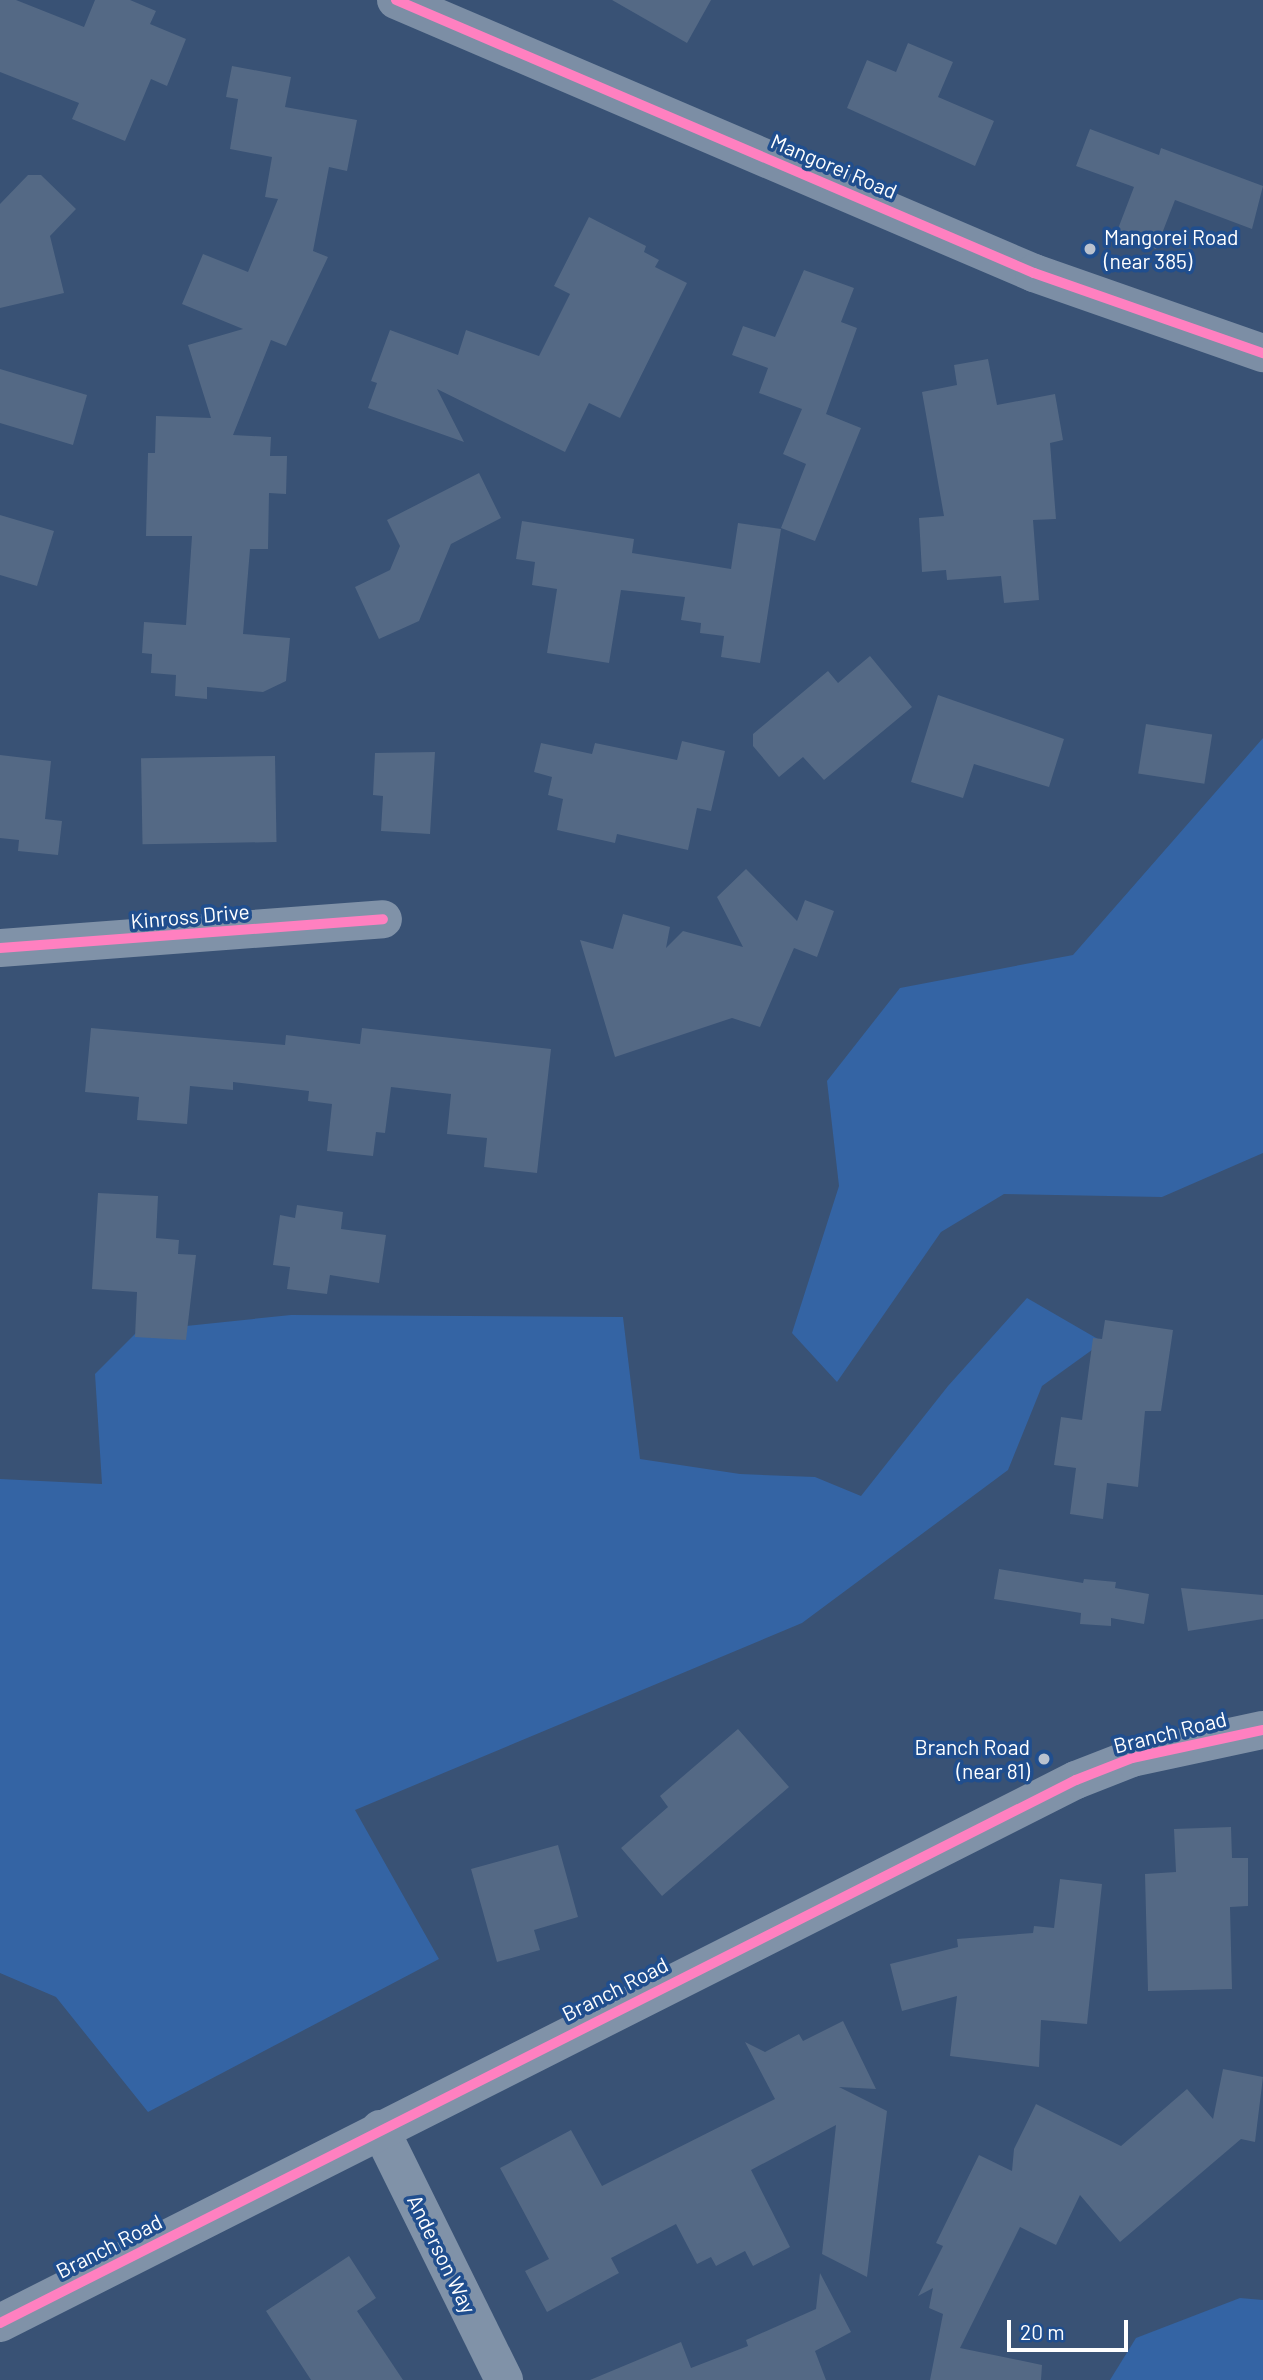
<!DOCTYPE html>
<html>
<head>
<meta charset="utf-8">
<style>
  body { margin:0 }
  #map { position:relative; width:1263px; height:2380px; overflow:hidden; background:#395275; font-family:Barlow,sans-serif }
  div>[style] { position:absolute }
  .green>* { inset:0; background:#3464a4 }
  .building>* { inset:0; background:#546985; transform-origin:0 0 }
  .street>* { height:38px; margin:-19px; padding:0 19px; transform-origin:19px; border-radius:19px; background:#8092a8 }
  .secondary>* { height:38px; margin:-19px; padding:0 19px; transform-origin:19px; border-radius:19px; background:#7c8ea5 }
  .cycleway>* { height:10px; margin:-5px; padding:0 5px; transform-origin:5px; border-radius:5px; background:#ff80c0 }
  .dots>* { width:19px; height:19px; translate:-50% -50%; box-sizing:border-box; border:4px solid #204e8e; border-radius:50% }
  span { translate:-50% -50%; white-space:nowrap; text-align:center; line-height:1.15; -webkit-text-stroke:7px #204e8e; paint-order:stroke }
  .street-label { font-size:21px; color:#fff }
  .poi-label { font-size:21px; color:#fff }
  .left { translate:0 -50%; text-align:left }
  .right { translate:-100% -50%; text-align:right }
  .scale { position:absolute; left:1007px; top:2320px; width:121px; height:32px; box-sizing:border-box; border:4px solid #fff; border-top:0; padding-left:9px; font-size:21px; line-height:24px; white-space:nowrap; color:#fff; -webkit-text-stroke:5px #204e8e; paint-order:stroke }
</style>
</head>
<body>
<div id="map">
  <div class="green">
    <i style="clip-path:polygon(1263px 738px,1263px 1153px,1162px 1197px,1004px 1194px,941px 1232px,837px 1382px,792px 1333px,839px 1186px,827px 1081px,900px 988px,1073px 955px)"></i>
    <i style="clip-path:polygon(1027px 1298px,1103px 1342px,1042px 1386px,1008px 1470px,802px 1623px,355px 1810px,439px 1959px,148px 2112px,56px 1997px,0 1973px,0 1479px,102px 1484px,95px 1374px,138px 1331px,291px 1315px,623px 1317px,640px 1459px,740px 1474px,815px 1477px,861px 1496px,948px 1386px)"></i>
    <i style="clip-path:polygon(1240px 2298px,1263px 2300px,1263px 2380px,1110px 2380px,1136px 2338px)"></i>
  </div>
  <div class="building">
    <i style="clip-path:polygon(0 0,16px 0,84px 27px,95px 0,130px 0,156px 11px,150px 24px,186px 39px,167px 86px,151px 79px,125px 141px,72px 119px,79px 103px,0 72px)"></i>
    <i style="clip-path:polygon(612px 0,711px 0,687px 43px)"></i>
    <i style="clip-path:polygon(908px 43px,953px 62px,938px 97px,994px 121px,975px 166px,847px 108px,867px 60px,896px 72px)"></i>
    <i style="clip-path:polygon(232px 66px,291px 77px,285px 107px,357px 120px,347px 171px,329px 167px,313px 251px,328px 257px,286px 346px,271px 340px,233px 435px,271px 437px,270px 456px,287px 456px,286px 494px,269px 493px,268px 549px,250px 549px,243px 634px,290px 638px,286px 681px,263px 692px,207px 687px,207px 699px,175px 696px,176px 675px,151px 673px,152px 654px,142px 653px,144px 622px,186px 625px,192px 536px,146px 536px,148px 453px,155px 453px,156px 416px,211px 418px,188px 345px,243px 329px,182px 304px,203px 254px,248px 272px,278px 199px,265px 197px,272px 157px,230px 149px,238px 99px,226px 97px)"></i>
    <i style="clip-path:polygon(1090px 129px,1159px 155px,1161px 148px,1263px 186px,1252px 229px,1175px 200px,1156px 249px,1116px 234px,1134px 187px,1076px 166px)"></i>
    <i style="clip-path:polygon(28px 175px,41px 175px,76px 209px,50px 236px,64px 293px,0 308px,0 204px)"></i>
    <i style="clip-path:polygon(589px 217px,646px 246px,644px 252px,659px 260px,655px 267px,687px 283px,620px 418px,589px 403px,565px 452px,437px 389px,464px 442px,368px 408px,377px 383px,371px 381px,390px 330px,458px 355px,466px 330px,539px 356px,570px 294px,554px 286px)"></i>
    <i style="clip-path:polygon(804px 270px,854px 288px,841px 322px,857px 328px,826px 414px,861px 428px,815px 541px,781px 528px,806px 464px,783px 454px,802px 409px,759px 393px,768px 368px,732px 355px,743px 326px,775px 337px)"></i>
    <i style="clip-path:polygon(988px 359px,997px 405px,1055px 394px,1063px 440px,1050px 443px,1056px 519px,1033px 520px,1039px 600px,1004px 603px,1001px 576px,947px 580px,946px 570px,922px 572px,919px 518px,944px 516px,922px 392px,957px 385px,954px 365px)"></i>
    <i style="clip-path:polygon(0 369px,87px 395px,73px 445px,0 423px)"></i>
    <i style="clip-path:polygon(479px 473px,501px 518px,451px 544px,419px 621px,379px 639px,355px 587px,390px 570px,400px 546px,387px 520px)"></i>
    <i style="clip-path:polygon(0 515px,54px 531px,37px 586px,0 575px)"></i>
    <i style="clip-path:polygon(522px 521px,634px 539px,632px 553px,731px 569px,738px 523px,781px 529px,760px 663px,721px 657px,724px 636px,700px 633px,701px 623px,681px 620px,685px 597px,621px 590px,609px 663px,547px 653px,557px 589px,532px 585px,535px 562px,516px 559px)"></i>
    <i style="clip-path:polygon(870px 656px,912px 707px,824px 780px,803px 757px,779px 777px,753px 746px,753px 734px,828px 671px,838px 683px)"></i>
    <i style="clip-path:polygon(938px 695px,1064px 739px,1049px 787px,974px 764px,963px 798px,911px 782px)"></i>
    <i style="left:1146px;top:724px;width:67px;height:50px;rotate:9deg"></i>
    <i style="clip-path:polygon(682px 741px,725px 751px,711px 811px,697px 808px,688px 850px,617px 834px,615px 843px,557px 830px,563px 799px,548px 795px,552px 777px,534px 772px,541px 743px,592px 754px,595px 743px,677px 760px)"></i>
    <i style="clip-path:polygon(435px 752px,430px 834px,381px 831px,383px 796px,373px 795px,375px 753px)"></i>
    <i style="clip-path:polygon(0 755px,51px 761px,45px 819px,62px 821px,58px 855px,18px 851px,19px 840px,0 838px)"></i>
    <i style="left:275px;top:756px;width:86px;height:134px;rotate:89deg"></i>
    <i style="clip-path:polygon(746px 869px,797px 921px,805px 900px,834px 911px,817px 957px,794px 948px,760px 1027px,732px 1018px,615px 1057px,580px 940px,613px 949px,623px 914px,670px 927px,666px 948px,683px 931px,743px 947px,717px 897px)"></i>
    <i style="clip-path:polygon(91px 1028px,285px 1045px,286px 1035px,360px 1044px,362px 1028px,551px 1049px,537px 1173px,484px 1167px,487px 1138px,447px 1134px,451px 1094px,391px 1087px,385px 1133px,376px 1132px,373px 1156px,327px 1151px,332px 1104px,308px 1101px,309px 1091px,233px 1082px,233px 1090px,190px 1086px,187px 1124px,137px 1120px,139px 1097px,85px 1092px)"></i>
    <i style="clip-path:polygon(98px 1193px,158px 1196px,156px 1238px,179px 1240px,178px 1254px,196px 1255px,186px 1340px,135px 1337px,137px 1292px,92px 1289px)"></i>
    <i style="clip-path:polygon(297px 1205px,343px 1212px,341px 1229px,386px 1235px,379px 1283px,330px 1275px,327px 1294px,287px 1289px,290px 1267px,273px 1265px,280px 1215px,295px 1218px)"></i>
    <i style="clip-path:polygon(1105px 1320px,1173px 1330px,1161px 1411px,1145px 1411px,1138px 1487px,1107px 1483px,1103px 1519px,1070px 1514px,1076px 1468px,1054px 1465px,1061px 1417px,1082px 1420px,1093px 1338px,1102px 1339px)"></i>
    <i style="clip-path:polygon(999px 1569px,1083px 1583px,1084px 1579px,1116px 1582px,1115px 1588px,1149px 1594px,1144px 1624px,1111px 1618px,1111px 1626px,1080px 1624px,1081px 1613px,994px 1599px)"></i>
    <i style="clip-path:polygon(1181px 1588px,1263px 1595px,1263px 1619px,1188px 1631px)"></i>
    <i style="clip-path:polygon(738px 1729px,789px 1787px,662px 1896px,621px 1848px,668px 1807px,660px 1796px)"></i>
    <i style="clip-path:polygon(1231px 1827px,1232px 1858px,1248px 1858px,1248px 1906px,1230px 1907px,1232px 1989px,1148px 1991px,1145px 1874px,1176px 1872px,1174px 1829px)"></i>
    <i style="clip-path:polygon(558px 1845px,578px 1917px,534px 1930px,540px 1950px,497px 1962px,471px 1869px)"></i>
    <i style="clip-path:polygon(1060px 1879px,1102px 1884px,1087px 2024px,1041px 2020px,1039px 2067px,950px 2056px,957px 1996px,902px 2011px,890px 1964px,958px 1947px,957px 1939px,1033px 1933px,1034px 1926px,1054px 1928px)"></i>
    <i style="clip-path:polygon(843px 2021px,876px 2089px,839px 2087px,887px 2111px,867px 2277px,822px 2254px,836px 2125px,751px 2170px,790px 2247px,753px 2266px,745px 2251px,716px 2266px,711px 2257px,697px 2264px,676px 2224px,611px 2258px,619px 2273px,547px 2312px,525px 2271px,549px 2259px,500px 2168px,571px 2130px,602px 2186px,775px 2099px,745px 2042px,765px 2052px,799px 2034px,803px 2041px)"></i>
    <i style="clip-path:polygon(1223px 2069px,1263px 2077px,1255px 2142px,1241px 2139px,1120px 2242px,1080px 2195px,1056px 2245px,1020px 2227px,960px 2348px,1042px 2365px,1041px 2380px,930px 2380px,943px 2314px,929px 2308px,933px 2288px,918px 2296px,943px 2246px,936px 2243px,979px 2155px,1012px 2171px,1014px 2149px,1036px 2104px,1121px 2146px,1187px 2089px,1213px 2119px)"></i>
    <i style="clip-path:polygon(349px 2256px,376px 2298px,357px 2311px,403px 2380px,311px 2380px,266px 2311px)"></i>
    <i style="clip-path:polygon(820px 2273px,851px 2332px,815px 2351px,826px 2380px,590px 2380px,681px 2342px,691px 2368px,748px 2346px,746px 2340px,816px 2309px)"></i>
  </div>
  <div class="street">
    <i style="left:0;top:948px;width:384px;rotate:-4.3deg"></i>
    <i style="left:380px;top:2129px;width:280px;rotate:63.7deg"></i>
    <i style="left:0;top:2323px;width:1205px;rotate:-26.78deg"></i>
    <i style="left:1076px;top:1780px;width:60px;rotate:-21.4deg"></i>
    <i style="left:1132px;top:1758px;width:134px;rotate:-12.1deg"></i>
  </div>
  <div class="secondary">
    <i style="left:396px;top:0;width:694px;rotate:23.17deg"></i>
    <i style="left:1034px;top:273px;width:243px;rotate:19.3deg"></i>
  </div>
  <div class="cycleway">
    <i style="left:396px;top:0;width:694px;rotate:23.17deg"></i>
    <i style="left:1034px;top:273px;width:243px;rotate:19.3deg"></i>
    <i style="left:0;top:948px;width:384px;rotate:-4.3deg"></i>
    <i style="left:0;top:2323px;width:1205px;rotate:-26.78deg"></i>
    <i style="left:1076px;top:1780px;width:60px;rotate:-21.4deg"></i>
    <i style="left:1132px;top:1758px;width:134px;rotate:-12.1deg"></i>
  </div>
  <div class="dots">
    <i style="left:1090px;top:249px;background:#bac2cf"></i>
    <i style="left:1044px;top:1759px;background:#bac2cf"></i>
  </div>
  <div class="street-label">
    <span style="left:834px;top:166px;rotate:23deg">Mangorei Road</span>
    <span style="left:190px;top:916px;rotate:-5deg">Kinross Drive</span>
    <span style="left:1170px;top:1732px;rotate:-14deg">Branch Road</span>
    <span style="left:615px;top:1989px;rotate:-27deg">Branch Road</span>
    <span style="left:109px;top:2246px;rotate:-27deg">Branch Road</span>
    <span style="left:442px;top:2254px;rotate:64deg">Anderson Way</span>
  </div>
  <div class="poi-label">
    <span class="left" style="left:1104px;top:249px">Mangorei Road<br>(near 385)</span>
    <span class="right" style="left:1030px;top:1759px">Branch Road<br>(near 81)</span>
  </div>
  <div class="scale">20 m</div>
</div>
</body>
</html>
